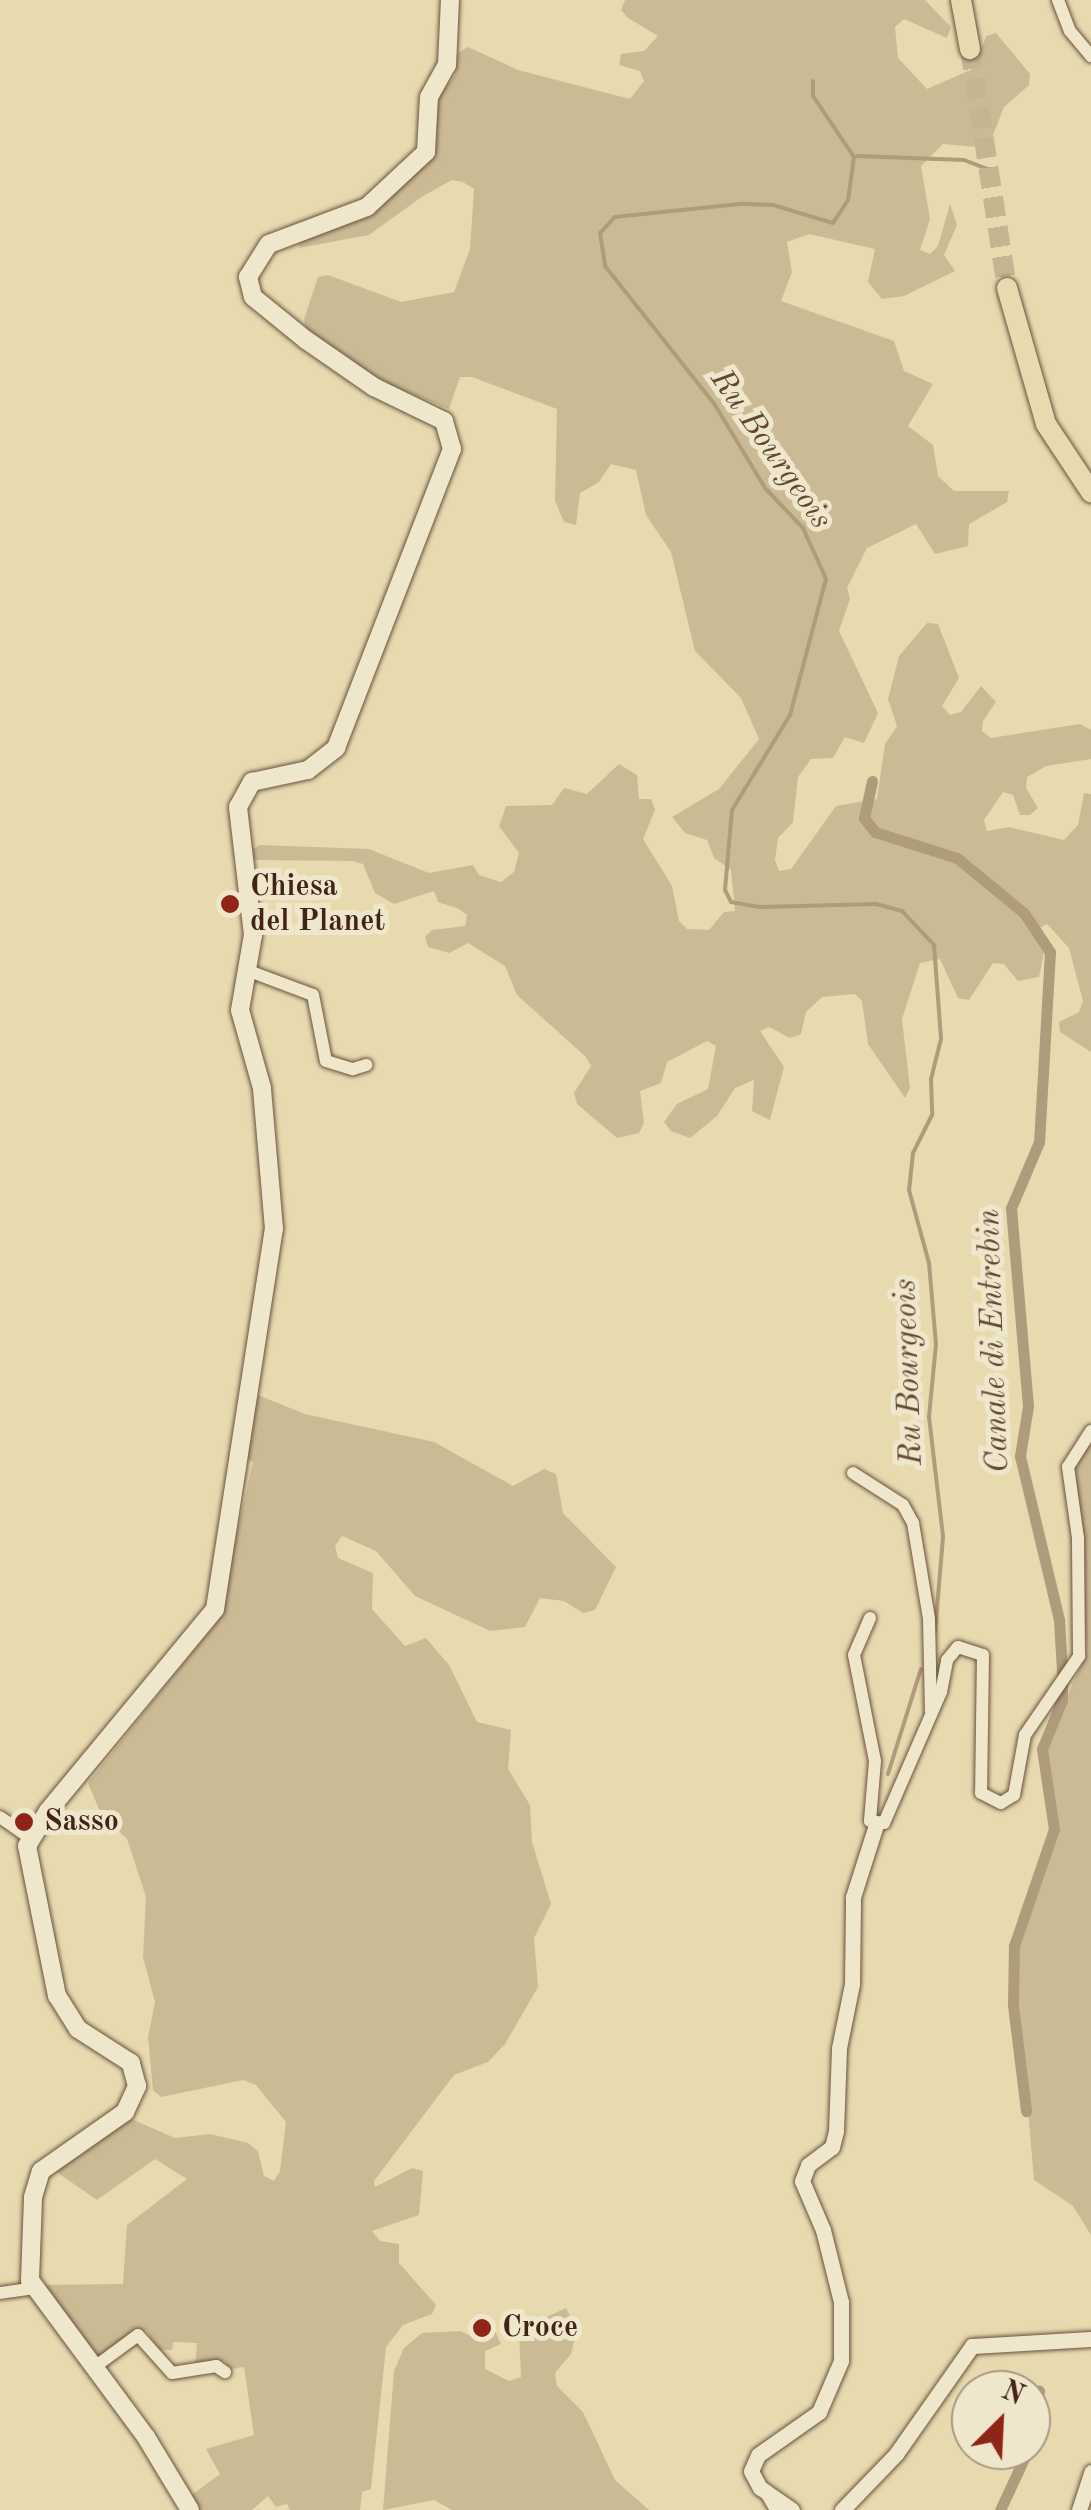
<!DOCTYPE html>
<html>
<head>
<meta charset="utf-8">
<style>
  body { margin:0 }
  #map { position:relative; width:1091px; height:2510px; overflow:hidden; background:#e7daaf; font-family:"Old Standard TT",serif }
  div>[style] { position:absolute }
  .green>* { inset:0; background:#cbbb95 }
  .stream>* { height:4px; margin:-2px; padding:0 2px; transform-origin:2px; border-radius:2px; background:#af9c7b }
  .canal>* { height:11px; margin:-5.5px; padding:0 5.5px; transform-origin:5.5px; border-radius:5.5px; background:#af9c7b }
  .primary-tunnel>* { height:20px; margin-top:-10px; transform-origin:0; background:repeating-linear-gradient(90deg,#c6b591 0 20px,transparent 0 30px) }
  .roads { filter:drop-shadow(0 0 2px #6a513d) drop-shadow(0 0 2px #6a513d) }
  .minor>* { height:12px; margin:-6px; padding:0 6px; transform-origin:6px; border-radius:6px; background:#efe7cb }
  .tertiary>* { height:15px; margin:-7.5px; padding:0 7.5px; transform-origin:7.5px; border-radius:7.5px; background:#efe7cb }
  .secondary>* { height:18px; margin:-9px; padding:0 9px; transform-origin:9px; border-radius:9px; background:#efe7cb }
  .primary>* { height:20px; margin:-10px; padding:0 10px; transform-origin:10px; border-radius:10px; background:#e7daaf }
  .dots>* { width:28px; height:28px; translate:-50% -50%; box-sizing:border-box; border:5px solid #efe7cb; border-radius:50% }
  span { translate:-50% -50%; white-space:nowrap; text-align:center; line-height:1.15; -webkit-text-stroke:10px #efe7cb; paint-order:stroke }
  .poi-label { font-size:30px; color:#412317; font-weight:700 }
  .left { translate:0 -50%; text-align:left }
  .water-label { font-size:32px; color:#624735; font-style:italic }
  .north { position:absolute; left:951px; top:2370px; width:100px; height:100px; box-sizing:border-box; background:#efe7cb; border:2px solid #a99983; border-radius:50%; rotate:24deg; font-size:28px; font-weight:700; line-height:40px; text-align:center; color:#412317 }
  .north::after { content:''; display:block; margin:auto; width:35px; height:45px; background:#8f2418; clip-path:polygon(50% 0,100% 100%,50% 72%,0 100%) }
</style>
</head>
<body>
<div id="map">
  <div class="green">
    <i style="clip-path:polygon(625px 0,925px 0,951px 27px,947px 38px,904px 19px,895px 27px,898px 58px,927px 89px,975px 68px,986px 36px,996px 33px,1030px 74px,1029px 85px,1004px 107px,988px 148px,943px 144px,921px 166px,930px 219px,920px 250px,930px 254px,938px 246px,950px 204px,957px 225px,944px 255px,955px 271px,904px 296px,882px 299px,868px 282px,875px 249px,809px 234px,787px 242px,792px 272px,781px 301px,894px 341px,904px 371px,933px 384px,908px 426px,933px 445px,938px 476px,954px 491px,1009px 491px,1007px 502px,969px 524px,968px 546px,935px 554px,916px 524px,867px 548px,847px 588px,850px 599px,839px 631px,878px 713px,864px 743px,845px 737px,833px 758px,811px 759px,798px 777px,793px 822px,778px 838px,775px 860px,779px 871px,791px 869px,836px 806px,877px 799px,885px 744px,897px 726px,888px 699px,899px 656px,927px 623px,938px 624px,959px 678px,942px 706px,950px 715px,961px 712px,981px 686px,996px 702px,983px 721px,982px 731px,991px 738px,1080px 724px,1091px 730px,1091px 759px,1046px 766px,1027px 777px,1026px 788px,1038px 808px,1030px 815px,1020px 815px,1013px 795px,1003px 792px,984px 820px,987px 831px,1009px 827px,1064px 840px,1078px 825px,1084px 793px,1091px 794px,1091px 1052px,1060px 1032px,1059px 1022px,1079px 1012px,1083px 1001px,1069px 948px,1047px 924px,1037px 929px,1044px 952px,1039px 977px,1018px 981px,1004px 964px,993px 963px,969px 1000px,958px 998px,940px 959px,920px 963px,902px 1019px,910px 1088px,905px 1098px,868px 1044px,862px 1001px,855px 994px,822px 997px,806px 1012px,801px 1034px,790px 1038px,769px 1027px,760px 1031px,784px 1067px,770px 1120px,752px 1111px,754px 1080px,735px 1088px,717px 1116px,690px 1138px,671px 1131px,664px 1122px,677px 1104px,708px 1089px,716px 1046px,707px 1041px,667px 1062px,661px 1083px,640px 1091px,644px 1123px,639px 1133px,617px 1138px,577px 1104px,574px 1093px,591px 1066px,586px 1057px,517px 995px,505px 966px,468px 943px,449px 953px,428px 947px,425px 937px,432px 930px,465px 926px,467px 915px,459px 909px,438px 902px,434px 891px,394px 904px,375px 893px,363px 864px,353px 861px,254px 860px,251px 850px,260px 845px,369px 849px,429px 873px,473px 865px,479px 875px,501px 882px,514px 872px,519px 853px,499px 826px,506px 806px,552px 805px,564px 788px,587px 794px,619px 764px,637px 775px,639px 799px,651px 799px,655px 810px,643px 839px,672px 886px,679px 921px,687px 929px,709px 930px,724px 912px,735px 911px,731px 870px,714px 858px,707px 840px,685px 833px,672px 817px,719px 789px,759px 739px,741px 698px,695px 651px,671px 552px,646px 515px,636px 470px,611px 464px,599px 482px,580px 493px,576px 525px,564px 522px,555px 501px,557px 409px,472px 377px,460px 377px,449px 409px,363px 374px,306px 330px,304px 319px,318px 277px,328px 275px,401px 302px,454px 292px,470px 249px,474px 189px,463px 182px,452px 180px,423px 196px,369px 235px,299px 248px,300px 241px,324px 232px,436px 147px,435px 102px,455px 75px,458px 53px,468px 47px,518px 70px,630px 99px,644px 81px,640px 71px,619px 65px,621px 54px,644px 51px,658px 36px,628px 18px,621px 10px)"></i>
    <i style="clip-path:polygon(258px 1395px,305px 1414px,434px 1442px,513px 1486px,544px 1469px,556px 1474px,563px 1513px,616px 1567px,595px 1610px,583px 1613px,564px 1601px,540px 1598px,525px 1627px,490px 1631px,415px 1596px,376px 1551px,342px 1536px,335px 1546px,338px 1558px,373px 1573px,372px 1609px,405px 1646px,426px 1638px,449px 1665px,477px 1722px,511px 1730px,508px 1769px,530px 1805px,532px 1842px,551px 1904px,534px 1938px,538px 1987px,505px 2044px,488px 2062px,454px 2075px,374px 2181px,375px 2187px,412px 2168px,423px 2171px,419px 2215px,372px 2231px,380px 2241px,399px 2244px,399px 2263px,436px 2305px,432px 2314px,403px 2325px,386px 2347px,371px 2489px,362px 2492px,360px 2510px,290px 2510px,287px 2504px,276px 2507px,268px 2496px,252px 2510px,200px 2510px,189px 2497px,220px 2474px,206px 2449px,254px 2435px,244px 2367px,231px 2369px,224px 2361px,195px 2368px,197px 2343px,173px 2342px,172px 2350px,159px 2350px,146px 2330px,96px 2358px,41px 2285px,123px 2284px,127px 2225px,187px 2179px,155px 2159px,97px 2200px,55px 2171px,129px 2118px,175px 2138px,210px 2134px,248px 2143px,258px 2151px,264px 2176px,274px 2181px,280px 2171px,286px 2122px,256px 2085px,243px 2080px,161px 2097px,153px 2090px,148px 2037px,155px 2002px,143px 1957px,146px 1897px,127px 1839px,101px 1814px,88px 1783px,217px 1621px,253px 1462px,246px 1459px)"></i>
    <i style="clip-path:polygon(1091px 1438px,1091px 2235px,1073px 2206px,1034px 2180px,1016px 1966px,1020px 1934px,1055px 1835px,1044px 1746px,1087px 1653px,1075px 1461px)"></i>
    <i style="clip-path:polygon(566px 2308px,577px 2329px,571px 2354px,555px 2373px,557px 2386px,583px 2412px,615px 2480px,649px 2510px,452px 2510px,434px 2500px,383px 2510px,394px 2371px,404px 2348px,422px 2333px,460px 2331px,475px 2338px,495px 2331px,501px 2344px,485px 2351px,485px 2369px,509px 2381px,521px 2377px,519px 2330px)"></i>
  </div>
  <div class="stream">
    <i style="left:813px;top:81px;width:15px;rotate:90deg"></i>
    <i style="left:813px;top:96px;width:73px;rotate:56.1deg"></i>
    <i style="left:854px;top:157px;width:43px;rotate:97.9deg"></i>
    <i style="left:848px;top:200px;width:27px;rotate:123deg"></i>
    <i style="left:833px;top:223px;width:63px;rotate:-163.3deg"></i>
    <i style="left:773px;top:205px;width:33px;rotate:-178deg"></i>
    <i style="left:740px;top:204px;width:126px;rotate:174.1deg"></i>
    <i style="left:615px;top:217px;width:22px;rotate:133deg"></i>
    <i style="left:600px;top:233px;width:33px;rotate:81deg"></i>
    <i style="left:605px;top:266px;width:177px;rotate:51.6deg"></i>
    <i style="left:715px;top:405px;width:97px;rotate:58.9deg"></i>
    <i style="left:765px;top:488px;width:55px;rotate:46.5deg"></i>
    <i style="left:803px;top:528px;width:56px;rotate:65.7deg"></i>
    <i style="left:826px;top:579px;width:141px;rotate:104.8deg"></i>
    <i style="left:790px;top:715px;width:111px;rotate:121.4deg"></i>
    <i style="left:732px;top:810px;width:80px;rotate:95deg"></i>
    <i style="left:725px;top:890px;width:13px;rotate:63deg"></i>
    <i style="left:731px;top:902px;width:28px;rotate:10deg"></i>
    <i style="left:759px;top:907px;width:117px;rotate:-1.5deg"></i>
    <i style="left:876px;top:904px;width:27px;rotate:15deg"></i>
    <i style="left:902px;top:911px;width:47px;rotate:46.7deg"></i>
    <i style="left:934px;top:945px;width:94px;rotate:85.7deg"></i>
    <i style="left:941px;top:1039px;width:41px;rotate:104deg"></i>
    <i style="left:931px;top:1079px;width:36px;rotate:88deg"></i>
    <i style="left:932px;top:1115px;width:42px;rotate:116.6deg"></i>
    <i style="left:913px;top:1153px;width:37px;rotate:96deg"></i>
    <i style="left:909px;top:1190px;width:76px;rotate:74.7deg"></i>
    <i style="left:929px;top:1263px;width:81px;rotate:85.1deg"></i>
    <i style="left:936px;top:1344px;width:73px;rotate:95.5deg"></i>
    <i style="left:929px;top:1417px;width:121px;rotate:83.3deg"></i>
    <i style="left:943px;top:1537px;width:95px;rotate:94.8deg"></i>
    <i style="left:857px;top:156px;width:107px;rotate:2.1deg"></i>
    <i style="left:964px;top:160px;width:34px;rotate:21deg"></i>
    <i style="left:888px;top:1774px;width:110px;rotate:-72.6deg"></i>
  </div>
  <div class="canal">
    <i style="left:872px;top:781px;width:38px;rotate:102deg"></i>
    <i style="left:864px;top:818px;width:18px;rotate:52deg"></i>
    <i style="left:875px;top:832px;width:86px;rotate:17.6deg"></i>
    <i style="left:957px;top:858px;width:87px;rotate:39.4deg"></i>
    <i style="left:1024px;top:913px;width:47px;rotate:56.3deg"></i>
    <i style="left:1050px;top:952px;width:190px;rotate:93.3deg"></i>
    <i style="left:1039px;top:1142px;width:72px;rotate:113deg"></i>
    <i style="left:1011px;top:1208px;width:199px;rotate:85.1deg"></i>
    <i style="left:1028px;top:1406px;width:51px;rotate:99.1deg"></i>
    <i style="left:1020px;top:1456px;width:169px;rotate:76.6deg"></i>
    <i style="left:1059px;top:1620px;width:51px;rotate:86.6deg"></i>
    <i style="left:1062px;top:1671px;width:29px;rotate:90deg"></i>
    <i style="left:1062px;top:1700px;width:53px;rotate:112.2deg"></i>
    <i style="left:1042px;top:1749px;width:81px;rotate:81.5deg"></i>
    <i style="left:1054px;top:1829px;width:124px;rotate:108.9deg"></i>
    <i style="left:1014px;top:1946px;width:59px;rotate:91deg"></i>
    <i style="left:1013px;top:2005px;width:107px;rotate:83deg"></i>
    <i style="left:1031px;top:2442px;width:52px;rotate:-81.1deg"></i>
    <i style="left:1000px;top:2510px;width:66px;rotate:-65deg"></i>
  </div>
  <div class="primary-tunnel">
    <i style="left:970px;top:49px;width:242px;rotate:81.2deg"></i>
  </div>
  <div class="roads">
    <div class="minor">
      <i style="left:1058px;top:0;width:33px;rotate:69deg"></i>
      <i style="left:1070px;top:31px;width:33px;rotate:50deg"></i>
      <i style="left:249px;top:971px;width:68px;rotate:20.6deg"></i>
      <i style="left:313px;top:995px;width:67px;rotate:78.9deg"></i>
      <i style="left:326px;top:1061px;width:28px;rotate:17deg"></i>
      <i style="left:353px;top:1069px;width:14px;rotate:-17deg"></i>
      <i style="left:853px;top:1473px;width:59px;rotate:32.6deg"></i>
      <i style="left:903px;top:1505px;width:21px;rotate:61deg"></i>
      <i style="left:913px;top:1523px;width:97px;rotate:80.5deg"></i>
      <i style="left:929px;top:1619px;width:92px;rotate:88.8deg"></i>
      <i style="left:870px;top:1618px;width:40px;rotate:113.4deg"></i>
      <i style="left:854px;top:1655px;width:108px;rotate:78.8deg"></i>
      <i style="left:875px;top:1761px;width:60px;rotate:94.8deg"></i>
      <i style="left:870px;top:1821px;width:14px;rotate:8deg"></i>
      <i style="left:884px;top:1823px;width:143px;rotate:-66.5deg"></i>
      <i style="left:941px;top:1692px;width:33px;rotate:-79deg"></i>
      <i style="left:947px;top:1660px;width:17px;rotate:-50deg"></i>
      <i style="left:958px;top:1647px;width:26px;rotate:18deg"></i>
      <i style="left:983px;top:1655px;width:138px;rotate:90.8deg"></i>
      <i style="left:981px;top:1793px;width:22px;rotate:27deg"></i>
      <i style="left:1001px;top:1803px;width:15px;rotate:-32deg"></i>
      <i style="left:1014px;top:1795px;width:61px;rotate:-79.6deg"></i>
      <i style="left:1025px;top:1735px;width:96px;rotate:-55.6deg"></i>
      <i style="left:1079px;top:1656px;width:118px;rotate:-90.5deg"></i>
      <i style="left:1078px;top:1538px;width:72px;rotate:-98deg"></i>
      <i style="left:1068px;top:1467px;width:43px;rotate:-57.4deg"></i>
      <i style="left:0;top:1817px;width:35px;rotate:35deg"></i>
      <i style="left:0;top:2293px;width:34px;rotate:-8deg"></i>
      <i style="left:96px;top:2366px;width:52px;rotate:-36.4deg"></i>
      <i style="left:138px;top:2335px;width:51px;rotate:48.2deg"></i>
      <i style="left:172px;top:2373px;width:45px;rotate:-9deg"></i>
      <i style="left:216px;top:2366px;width:11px;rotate:34deg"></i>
      <i style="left:765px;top:2491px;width:22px;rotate:60deg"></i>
    </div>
    <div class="tertiary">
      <i style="left:792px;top:2510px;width:39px;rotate:-145deg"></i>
      <i style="left:760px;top:2488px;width:19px;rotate:-118deg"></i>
      <i style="left:751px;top:2471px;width:17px;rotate:-66deg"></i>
      <i style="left:758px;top:2455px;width:75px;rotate:-35.2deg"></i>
      <i style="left:819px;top:2412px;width:56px;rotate:-66.7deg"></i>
      <i style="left:841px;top:2361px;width:59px;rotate:-90deg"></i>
      <i style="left:841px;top:2302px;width:74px;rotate:-104deg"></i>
      <i style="left:823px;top:2230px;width:53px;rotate:-113.2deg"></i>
      <i style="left:802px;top:2181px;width:17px;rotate:-69deg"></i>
      <i style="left:808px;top:2165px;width:30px;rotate:-37deg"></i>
      <i style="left:832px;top:2147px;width:16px;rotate:-76deg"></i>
      <i style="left:836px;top:2131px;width:83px;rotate:-87.9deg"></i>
      <i style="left:839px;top:2048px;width:65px;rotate:-78.5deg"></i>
      <i style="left:852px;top:1984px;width:87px;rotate:-89.3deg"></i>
      <i style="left:853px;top:1897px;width:76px;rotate:-72.3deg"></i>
      <i style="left:842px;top:2510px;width:78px;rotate:-46deg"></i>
      <i style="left:896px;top:2454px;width:132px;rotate:-54.9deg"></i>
      <i style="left:972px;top:2346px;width:119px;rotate:-3.4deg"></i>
      <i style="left:1079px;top:2510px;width:40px;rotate:-72deg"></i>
    </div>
    <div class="secondary">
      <i style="left:190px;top:2510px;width:85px;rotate:-121.1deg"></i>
      <i style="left:146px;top:2437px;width:195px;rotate:-126.5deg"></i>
      <i style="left:30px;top:2280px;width:83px;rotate:-87.9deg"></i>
      <i style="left:33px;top:2197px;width:27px;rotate:-73deg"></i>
      <i style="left:41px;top:2171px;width:103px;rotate:-35.1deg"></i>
      <i style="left:125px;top:2112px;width:29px;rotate:-65deg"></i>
      <i style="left:137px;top:2086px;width:24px;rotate:-105deg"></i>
      <i style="left:131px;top:2063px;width:63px;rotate:-147.3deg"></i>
      <i style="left:78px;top:2029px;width:39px;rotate:-122deg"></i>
      <i style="left:57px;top:1996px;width:153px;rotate:-101.3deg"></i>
      <i style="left:27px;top:1846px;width:41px;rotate:-59deg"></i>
      <i style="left:48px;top:1811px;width:262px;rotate:-50.4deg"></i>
      <i style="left:215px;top:1609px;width:385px;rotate:-81.2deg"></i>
      <i style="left:274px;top:1229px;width:142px;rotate:-94.9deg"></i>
      <i style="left:262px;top:1088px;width:81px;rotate:-105.8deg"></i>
      <i style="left:240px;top:1010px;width:76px;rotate:-80.2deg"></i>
      <i style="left:253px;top:935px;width:129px;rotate:-96.7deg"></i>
      <i style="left:238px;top:807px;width:29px;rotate:-61deg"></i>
      <i style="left:252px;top:782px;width:57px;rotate:-12.1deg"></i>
      <i style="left:308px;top:770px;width:36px;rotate:-38deg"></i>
      <i style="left:336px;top:748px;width:321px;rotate:-68.8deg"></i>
      <i style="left:452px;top:449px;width:29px;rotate:-106deg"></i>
      <i style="left:444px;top:421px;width:78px;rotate:-154.1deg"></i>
      <i style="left:374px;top:387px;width:83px;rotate:-145.3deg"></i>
      <i style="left:306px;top:340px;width:68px;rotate:-140.9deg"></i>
      <i style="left:253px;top:297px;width:21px;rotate:-104deg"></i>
      <i style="left:248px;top:277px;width:39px;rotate:-58deg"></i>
      <i style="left:269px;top:244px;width:105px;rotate:-20.7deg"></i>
      <i style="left:367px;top:207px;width:81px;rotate:-43deg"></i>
      <i style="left:426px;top:152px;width:55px;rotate:-86.9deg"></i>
      <i style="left:429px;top:97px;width:37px;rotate:-61deg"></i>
      <i style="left:447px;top:65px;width:65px;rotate:-87.4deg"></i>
    </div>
    <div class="primary">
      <i style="left:961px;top:0;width:50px;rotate:79.6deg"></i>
      <i style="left:1007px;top:288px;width:141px;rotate:74deg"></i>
      <i style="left:1046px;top:424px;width:82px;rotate:56.5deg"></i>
    </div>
  </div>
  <div class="dots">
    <i style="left:230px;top:904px;background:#8f2418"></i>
    <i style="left:24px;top:1822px;background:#8f2418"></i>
    <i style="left:482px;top:2328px;background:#8f2418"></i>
  </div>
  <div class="poi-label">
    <span class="left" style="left:250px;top:904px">Chiesa<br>del Planet</span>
    <span class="left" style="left:44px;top:1822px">Sasso</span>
    <span class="left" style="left:502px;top:2328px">Croce</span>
  </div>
  <div class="water-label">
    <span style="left:770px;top:450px;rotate:55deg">Ru Bourgeois</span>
    <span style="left:995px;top:1341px;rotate:-92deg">Canale di Entrebin</span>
    <span style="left:910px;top:1372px;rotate:-92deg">Ru Bourgeois</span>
  </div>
  <div class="north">N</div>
</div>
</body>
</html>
